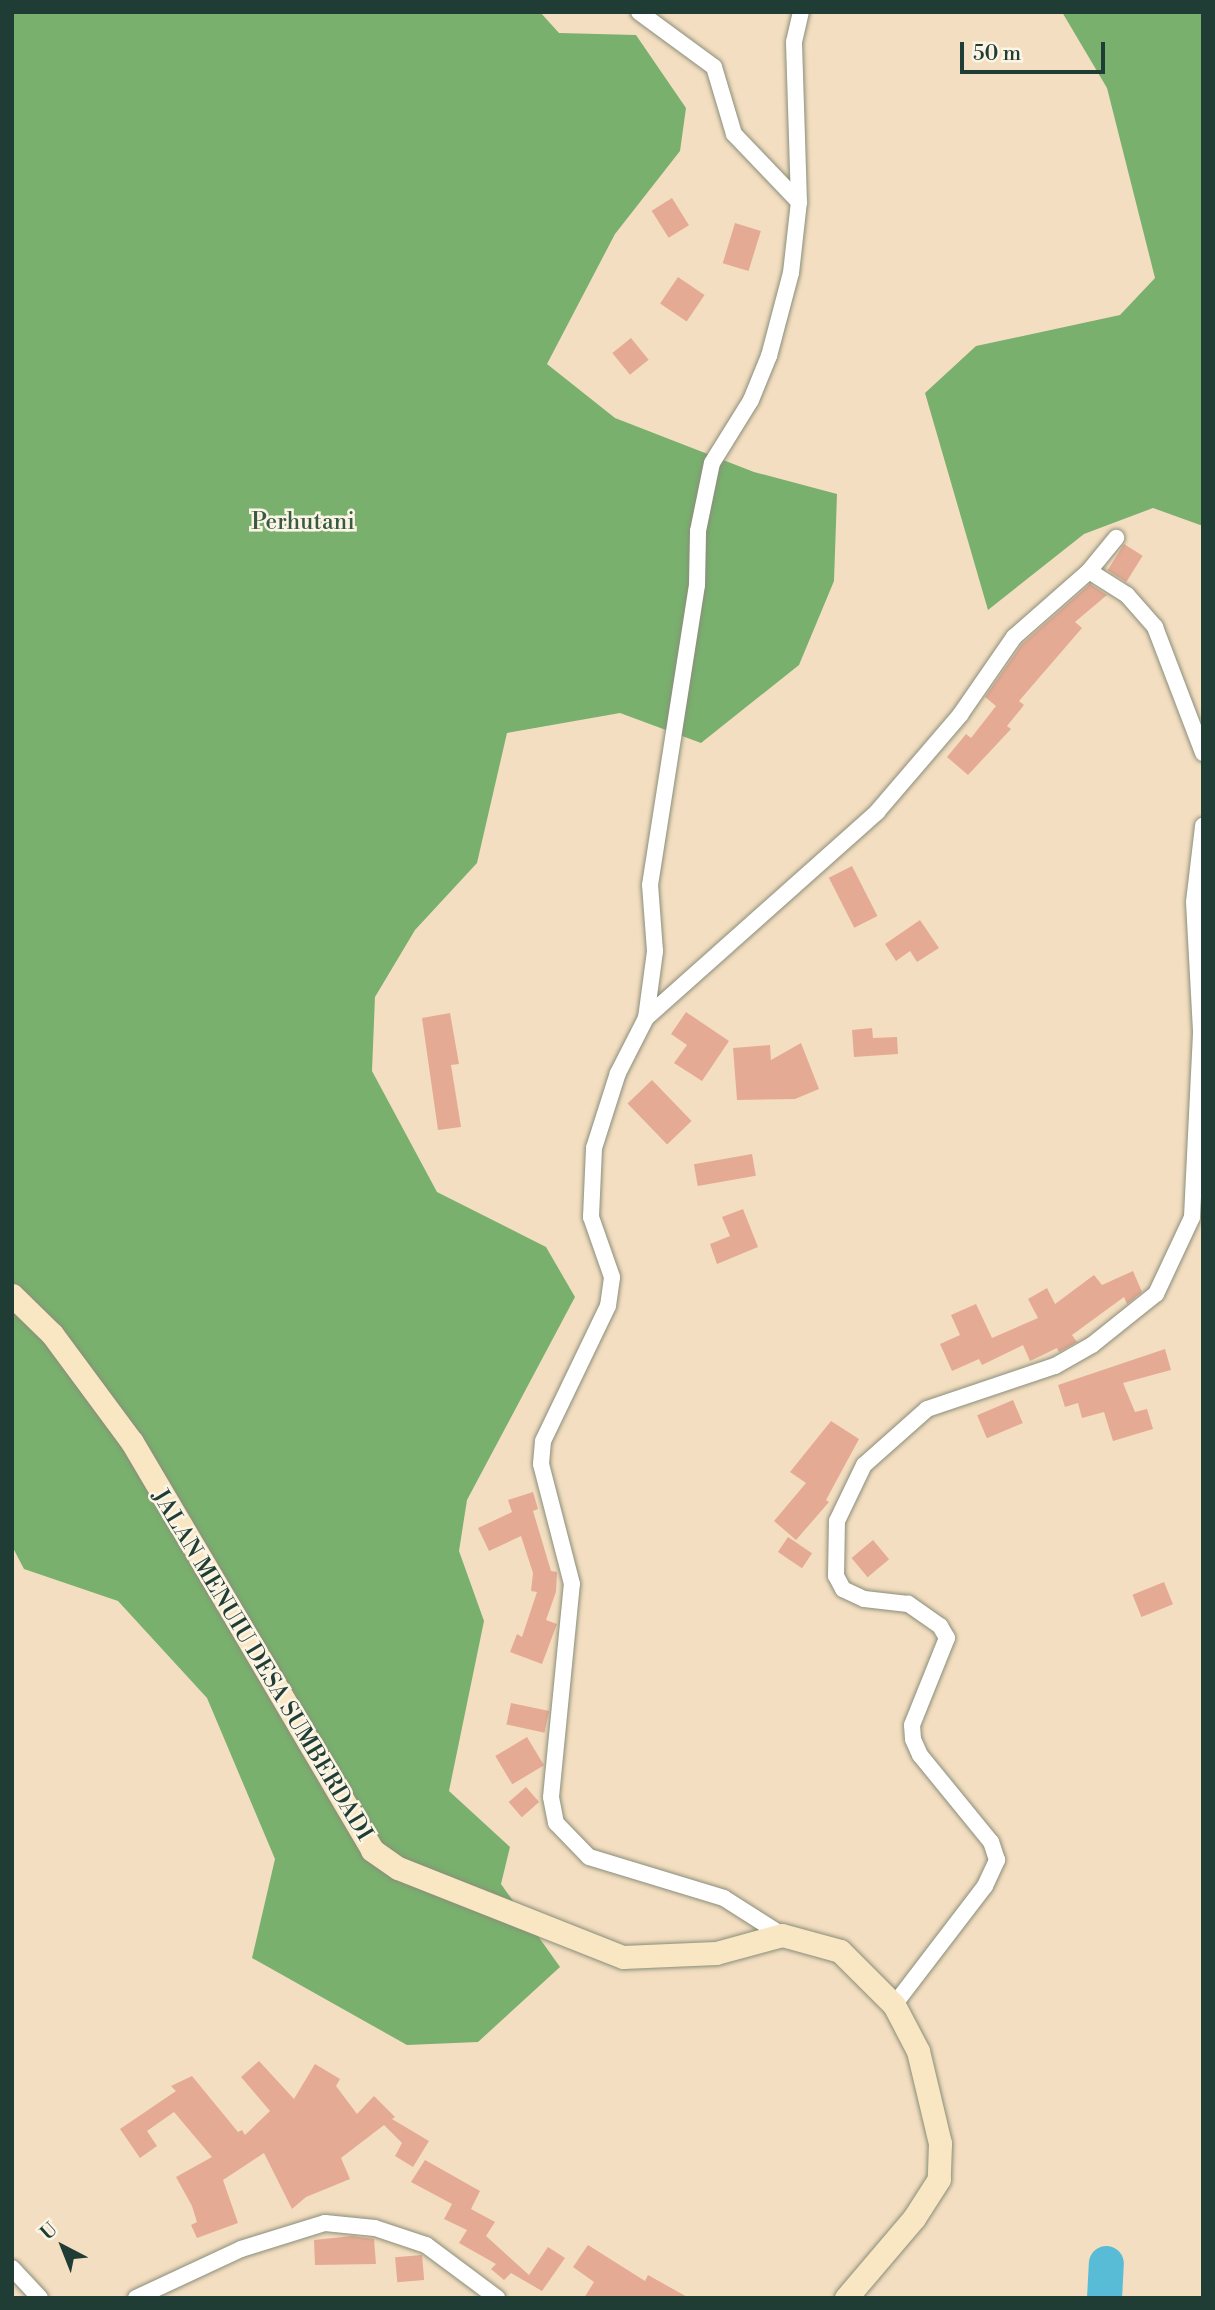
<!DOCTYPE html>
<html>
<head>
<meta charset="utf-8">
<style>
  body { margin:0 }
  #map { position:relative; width:1215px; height:2310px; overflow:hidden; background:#f4dec1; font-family:"Libre Bodoni",serif }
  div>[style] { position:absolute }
  .forest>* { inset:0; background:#79b06e }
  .river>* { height:35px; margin:-17.5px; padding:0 17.5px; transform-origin:17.5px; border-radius:17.5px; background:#58bcd7 }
  .building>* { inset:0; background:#e5aa94; transform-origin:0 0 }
  .roads { filter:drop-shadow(0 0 2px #8a8e7a) drop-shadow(0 0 2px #8a8e7a) }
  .street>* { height:16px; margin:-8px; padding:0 8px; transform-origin:8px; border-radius:8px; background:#fff }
  .secondary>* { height:23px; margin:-11.5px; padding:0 11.5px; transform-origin:11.5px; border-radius:11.5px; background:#f9e7c3 }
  span { translate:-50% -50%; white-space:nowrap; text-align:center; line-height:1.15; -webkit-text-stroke:5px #fcf5e5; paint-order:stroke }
  .park-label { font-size:23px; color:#375a43 }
  .street-label { font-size:23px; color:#1f3d34 }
  .frame { position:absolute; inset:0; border:14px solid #1f3d34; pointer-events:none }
  .north { position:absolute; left:28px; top:2212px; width:70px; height:70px; -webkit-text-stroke:5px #fcf5e5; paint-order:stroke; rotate:318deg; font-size:19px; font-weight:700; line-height:28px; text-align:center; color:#1f3d34 }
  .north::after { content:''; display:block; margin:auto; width:24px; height:32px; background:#1f3d34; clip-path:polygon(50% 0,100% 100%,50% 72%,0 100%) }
  .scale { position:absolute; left:960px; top:42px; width:145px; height:32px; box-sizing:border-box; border:4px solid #1f3d34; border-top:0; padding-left:9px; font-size:21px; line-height:24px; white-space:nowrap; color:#1f3d34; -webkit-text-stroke:5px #fcf5e5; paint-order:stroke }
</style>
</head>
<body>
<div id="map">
  <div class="forest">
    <i style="clip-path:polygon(12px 12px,540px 12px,559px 33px,636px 35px,686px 108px,680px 151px,615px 234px,547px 364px,615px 418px,754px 472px,837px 494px,834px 581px,799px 665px,701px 743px,620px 713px,507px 733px,477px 863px,415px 930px,375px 997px,372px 1071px,437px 1192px,546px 1247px,575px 1297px,467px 1500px,459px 1551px,484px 1621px,449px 1791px,510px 1847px,501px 1884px,560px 1967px,478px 2042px,407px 2045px,252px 1958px,275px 1859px,207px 1698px,118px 1601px,24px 1569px,12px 1546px)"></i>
    <i style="clip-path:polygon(1062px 12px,1203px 12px,1203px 526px,1153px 508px,1084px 534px,988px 610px,925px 393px,976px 346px,1120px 315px,1155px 278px,1107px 88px)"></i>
  </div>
  <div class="river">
    <i style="left:1104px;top:2298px;width:35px;rotate:-87deg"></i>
  </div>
  <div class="building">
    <i style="left:672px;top:198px;width:32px;height:24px;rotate:58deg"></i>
    <i style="left:735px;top:223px;width:27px;height:42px;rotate:17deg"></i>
    <i style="left:678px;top:277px;width:32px;height:32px;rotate:34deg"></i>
    <i style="left:631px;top:338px;width:28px;height:24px;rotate:51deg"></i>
    <i style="left:1124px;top:544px;width:22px;height:31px;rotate:32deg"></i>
    <i style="clip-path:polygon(1090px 584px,1107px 595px,1075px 622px,1082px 628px,1019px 701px,1024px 705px,1007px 726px,1011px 729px,968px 775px,947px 757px,966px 734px,971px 738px,996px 706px,985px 697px,1022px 644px)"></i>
    <i style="left:852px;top:866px;width:56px;height:26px;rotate:63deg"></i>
    <i style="clip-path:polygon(920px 920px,939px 948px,917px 962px,910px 951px,896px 961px,885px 944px)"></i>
    <i style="clip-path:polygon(686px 1012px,729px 1041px,702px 1081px,674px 1063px,687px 1045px,671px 1034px)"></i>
    <i style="clip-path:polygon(450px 1013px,459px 1064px,451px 1065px,461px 1127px,438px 1130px,422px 1018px)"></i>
    <i style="clip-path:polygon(872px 1028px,873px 1038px,897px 1037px,898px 1054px,854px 1057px,852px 1030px)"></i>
    <i style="clip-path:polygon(801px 1043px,819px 1089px,795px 1099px,737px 1100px,733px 1048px,770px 1045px,771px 1060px)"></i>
    <i style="left:652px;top:1080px;width:57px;height:34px;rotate:46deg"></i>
    <i style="left:752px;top:1154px;width:22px;height:59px;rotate:80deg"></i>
    <i style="clip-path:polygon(743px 1209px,758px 1247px,717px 1264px,710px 1244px,730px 1236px,722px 1217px)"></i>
    <i style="clip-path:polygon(1133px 1271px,1142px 1292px,1127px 1304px,1124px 1297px,1072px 1335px,1077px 1342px,1059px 1352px,1057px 1348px,1030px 1361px,1023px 1345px,982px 1365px,979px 1359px,952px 1371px,940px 1344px,960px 1335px,951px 1315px,976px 1304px,992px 1338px,1038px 1318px,1028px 1299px,1047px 1288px,1055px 1304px,1094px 1275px,1102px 1285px)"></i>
    <i style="clip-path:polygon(1165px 1349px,1171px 1370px,1123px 1383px,1135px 1412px,1147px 1409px,1153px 1429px,1113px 1441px,1104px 1412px,1082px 1418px,1078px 1403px,1065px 1407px,1058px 1385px)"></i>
    <i style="left:1013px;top:1400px;width:25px;height:39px;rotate:67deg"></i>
    <i style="clip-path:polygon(831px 1421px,859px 1439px,826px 1500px,829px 1502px,796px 1540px,774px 1521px,806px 1483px,790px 1472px)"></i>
    <i style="clip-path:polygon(533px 1492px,538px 1509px,533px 1511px,551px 1571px,557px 1572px,556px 1592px,546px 1620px,557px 1624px,542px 1664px,510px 1652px,517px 1634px,522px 1637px,537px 1592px,531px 1591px,533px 1573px,521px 1536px,489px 1551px,478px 1528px,512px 1512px,508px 1500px)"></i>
    <i style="left:788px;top:1537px;width:29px;height:18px;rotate:34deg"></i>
    <i style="left:873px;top:1540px;width:25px;height:28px;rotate:50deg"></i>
    <i style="left:1164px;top:1582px;width:24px;height:34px;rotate:68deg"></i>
    <i style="left:511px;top:1703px;width:39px;height:22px;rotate:12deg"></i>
    <i style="left:527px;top:1737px;width:33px;height:37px;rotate:59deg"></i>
    <i style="left:526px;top:1787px;width:20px;height:23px;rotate:49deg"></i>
    <i style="clip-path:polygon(259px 2061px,294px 2099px,315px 2064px,340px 2079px,336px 2086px,357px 2114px,374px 2096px,395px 2117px,392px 2119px,429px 2141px,413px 2167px,395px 2156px,402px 2143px,384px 2125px,341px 2158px,350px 2179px,306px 2197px,292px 2209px,264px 2153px,223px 2180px,238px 2223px,197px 2238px,191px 2225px,197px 2222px,192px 2206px,176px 2177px,212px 2157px,174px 2112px,147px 2131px,157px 2146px,140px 2158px,120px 2129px,176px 2091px,171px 2086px,192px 2076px,238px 2132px,242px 2130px,245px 2135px,270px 2111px,241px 2077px)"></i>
    <i style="clip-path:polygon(425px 2160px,480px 2191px,471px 2209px,495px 2222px,486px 2236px,529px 2275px,548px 2247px,565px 2258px,542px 2291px,511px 2273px,504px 2280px,491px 2269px,496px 2264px,459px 2243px,467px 2230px,444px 2219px,452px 2204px,411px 2182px)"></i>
    <i style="clip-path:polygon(352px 2236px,374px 2239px,376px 2264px,315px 2265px,314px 2240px)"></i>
    <i style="clip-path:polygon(588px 2245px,645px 2281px,648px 2275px,689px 2298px,584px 2298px,594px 2282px,573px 2267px)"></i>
    <i style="left:422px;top:2255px;width:25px;height:27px;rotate:85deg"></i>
  </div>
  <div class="roads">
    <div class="street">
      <i style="left:639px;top:12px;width:93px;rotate:36.3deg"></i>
      <i style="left:714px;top:67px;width:70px;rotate:73.4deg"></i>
      <i style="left:734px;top:134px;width:94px;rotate:46.3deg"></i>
      <i style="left:1089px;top:571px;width:45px;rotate:32.3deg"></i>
      <i style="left:1127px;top:595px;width:43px;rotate:48.8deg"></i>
      <i style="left:1155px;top:627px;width:135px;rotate:69.1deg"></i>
      <i style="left:646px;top:1018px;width:68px;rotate:-82.3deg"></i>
      <i style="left:655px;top:951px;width:66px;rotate:-94.3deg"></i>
      <i style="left:650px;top:885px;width:304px;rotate:-81.1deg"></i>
      <i style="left:697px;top:585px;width:54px;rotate:-88.9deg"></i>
      <i style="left:698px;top:531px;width:69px;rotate:-78.4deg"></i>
      <i style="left:712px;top:463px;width:74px;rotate:-58.2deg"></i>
      <i style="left:751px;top:400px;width:48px;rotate:-67.8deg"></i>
      <i style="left:769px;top:356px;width:86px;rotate:-75.2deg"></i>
      <i style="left:791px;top:273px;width:71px;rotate:-83.6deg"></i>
      <i style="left:799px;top:202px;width:160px;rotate:-91.8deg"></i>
      <i style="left:794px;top:42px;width:31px;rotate:-77deg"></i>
      <i style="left:782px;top:1935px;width:69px;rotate:-147.5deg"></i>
      <i style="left:724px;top:1898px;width:141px;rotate:-163.1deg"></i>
      <i style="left:589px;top:1857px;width:47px;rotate:-134.1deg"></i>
      <i style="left:556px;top:1823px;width:26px;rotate:-101deg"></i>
      <i style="left:551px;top:1797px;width:214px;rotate:-84.4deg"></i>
      <i style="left:572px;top:1584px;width:124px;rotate:-104.5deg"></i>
      <i style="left:541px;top:1464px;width:23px;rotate:-85deg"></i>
      <i style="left:543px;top:1441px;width:150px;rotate:-64.3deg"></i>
      <i style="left:608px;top:1306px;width:29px;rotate:-82deg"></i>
      <i style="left:612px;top:1277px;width:64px;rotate:-109.3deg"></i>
      <i style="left:591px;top:1217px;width:69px;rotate:-87.5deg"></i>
      <i style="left:594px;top:1148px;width:79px;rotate:-72.3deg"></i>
      <i style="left:618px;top:1073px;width:62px;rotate:-63deg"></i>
      <i style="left:646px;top:1018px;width:310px;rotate:-41.7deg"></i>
      <i style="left:877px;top:812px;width:128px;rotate:-49.4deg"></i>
      <i style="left:960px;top:715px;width:95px;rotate:-55.3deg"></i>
      <i style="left:1014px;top:637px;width:100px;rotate:-41.3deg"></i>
      <i style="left:1089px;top:571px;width:43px;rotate:-50.7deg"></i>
      <i style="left:894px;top:2005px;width:150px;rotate:-52.6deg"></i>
      <i style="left:985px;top:1886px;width:29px;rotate:-65deg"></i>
      <i style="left:997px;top:1860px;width:19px;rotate:-108deg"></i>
      <i style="left:991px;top:1842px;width:112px;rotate:-129.2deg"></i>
      <i style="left:920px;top:1755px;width:17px;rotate:-114deg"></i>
      <i style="left:913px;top:1739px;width:14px;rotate:-94deg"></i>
      <i style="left:912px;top:1725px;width:94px;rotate:-68.1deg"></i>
      <i style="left:947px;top:1638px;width:14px;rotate:-120deg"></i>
      <i style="left:940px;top:1626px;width:39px;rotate:-145deg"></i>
      <i style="left:908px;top:1604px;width:44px;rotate:-173.5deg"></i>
      <i style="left:864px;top:1599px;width:23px;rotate:-155deg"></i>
      <i style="left:843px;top:1589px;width:15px;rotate:-118deg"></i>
      <i style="left:836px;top:1576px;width:55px;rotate:-89deg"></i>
      <i style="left:837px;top:1521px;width:62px;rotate:-64.3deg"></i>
      <i style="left:864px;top:1465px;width:84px;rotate:-41.6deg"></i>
      <i style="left:927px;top:1409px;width:135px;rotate:-18.6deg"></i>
      <i style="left:1055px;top:1366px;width:43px;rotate:-29.6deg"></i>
      <i style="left:1092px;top:1345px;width:82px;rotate:-38.6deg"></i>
      <i style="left:1156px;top:1294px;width:85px;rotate:-64.9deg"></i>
      <i style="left:1192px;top:1217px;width:186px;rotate:-87.2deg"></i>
      <i style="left:1201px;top:1031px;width:129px;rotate:-93.1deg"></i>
      <i style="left:1194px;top:902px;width:77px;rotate:-83.2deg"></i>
      <i style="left:12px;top:2268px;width:41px;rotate:47deg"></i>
      <i style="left:136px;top:2298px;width:116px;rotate:-25deg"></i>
      <i style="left:241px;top:2249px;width:88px;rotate:-17.2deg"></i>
      <i style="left:325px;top:2223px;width:50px;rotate:5.7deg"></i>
      <i style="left:375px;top:2228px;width:54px;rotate:18.4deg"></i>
      <i style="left:426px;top:2245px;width:89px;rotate:36.7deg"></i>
    </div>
    <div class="secondary">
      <i style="left:12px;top:1295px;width:56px;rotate:44.3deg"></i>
      <i style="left:52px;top:1334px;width:134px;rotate:53.5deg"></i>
      <i style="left:132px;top:1442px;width:473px;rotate:59.5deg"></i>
      <i style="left:372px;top:1850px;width:32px;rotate:35deg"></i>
      <i style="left:398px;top:1868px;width:242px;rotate:21.6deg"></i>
      <i style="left:623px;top:1957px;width:93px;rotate:-2.5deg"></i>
      <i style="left:716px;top:1953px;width:68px;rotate:-15.3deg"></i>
      <i style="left:782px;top:1935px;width:60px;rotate:15.4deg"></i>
      <i style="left:840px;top:1951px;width:76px;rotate:45deg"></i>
      <i style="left:894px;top:2005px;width:52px;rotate:62.4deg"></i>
      <i style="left:918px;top:2051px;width:95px;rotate:76.6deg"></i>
      <i style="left:940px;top:2143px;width:36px;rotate:92deg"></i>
      <i style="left:939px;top:2179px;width:46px;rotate:122.7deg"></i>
      <i style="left:914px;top:2218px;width:105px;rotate:130.4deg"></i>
    </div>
  </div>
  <div class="park-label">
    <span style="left:303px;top:522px">Perhutani</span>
  </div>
  <div class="street-label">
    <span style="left:262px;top:1665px;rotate:59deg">JALAN MENUIU DESA SUMBERDADI</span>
  </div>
  <div class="frame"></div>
  <div class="north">U</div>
  <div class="scale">50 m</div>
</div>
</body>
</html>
